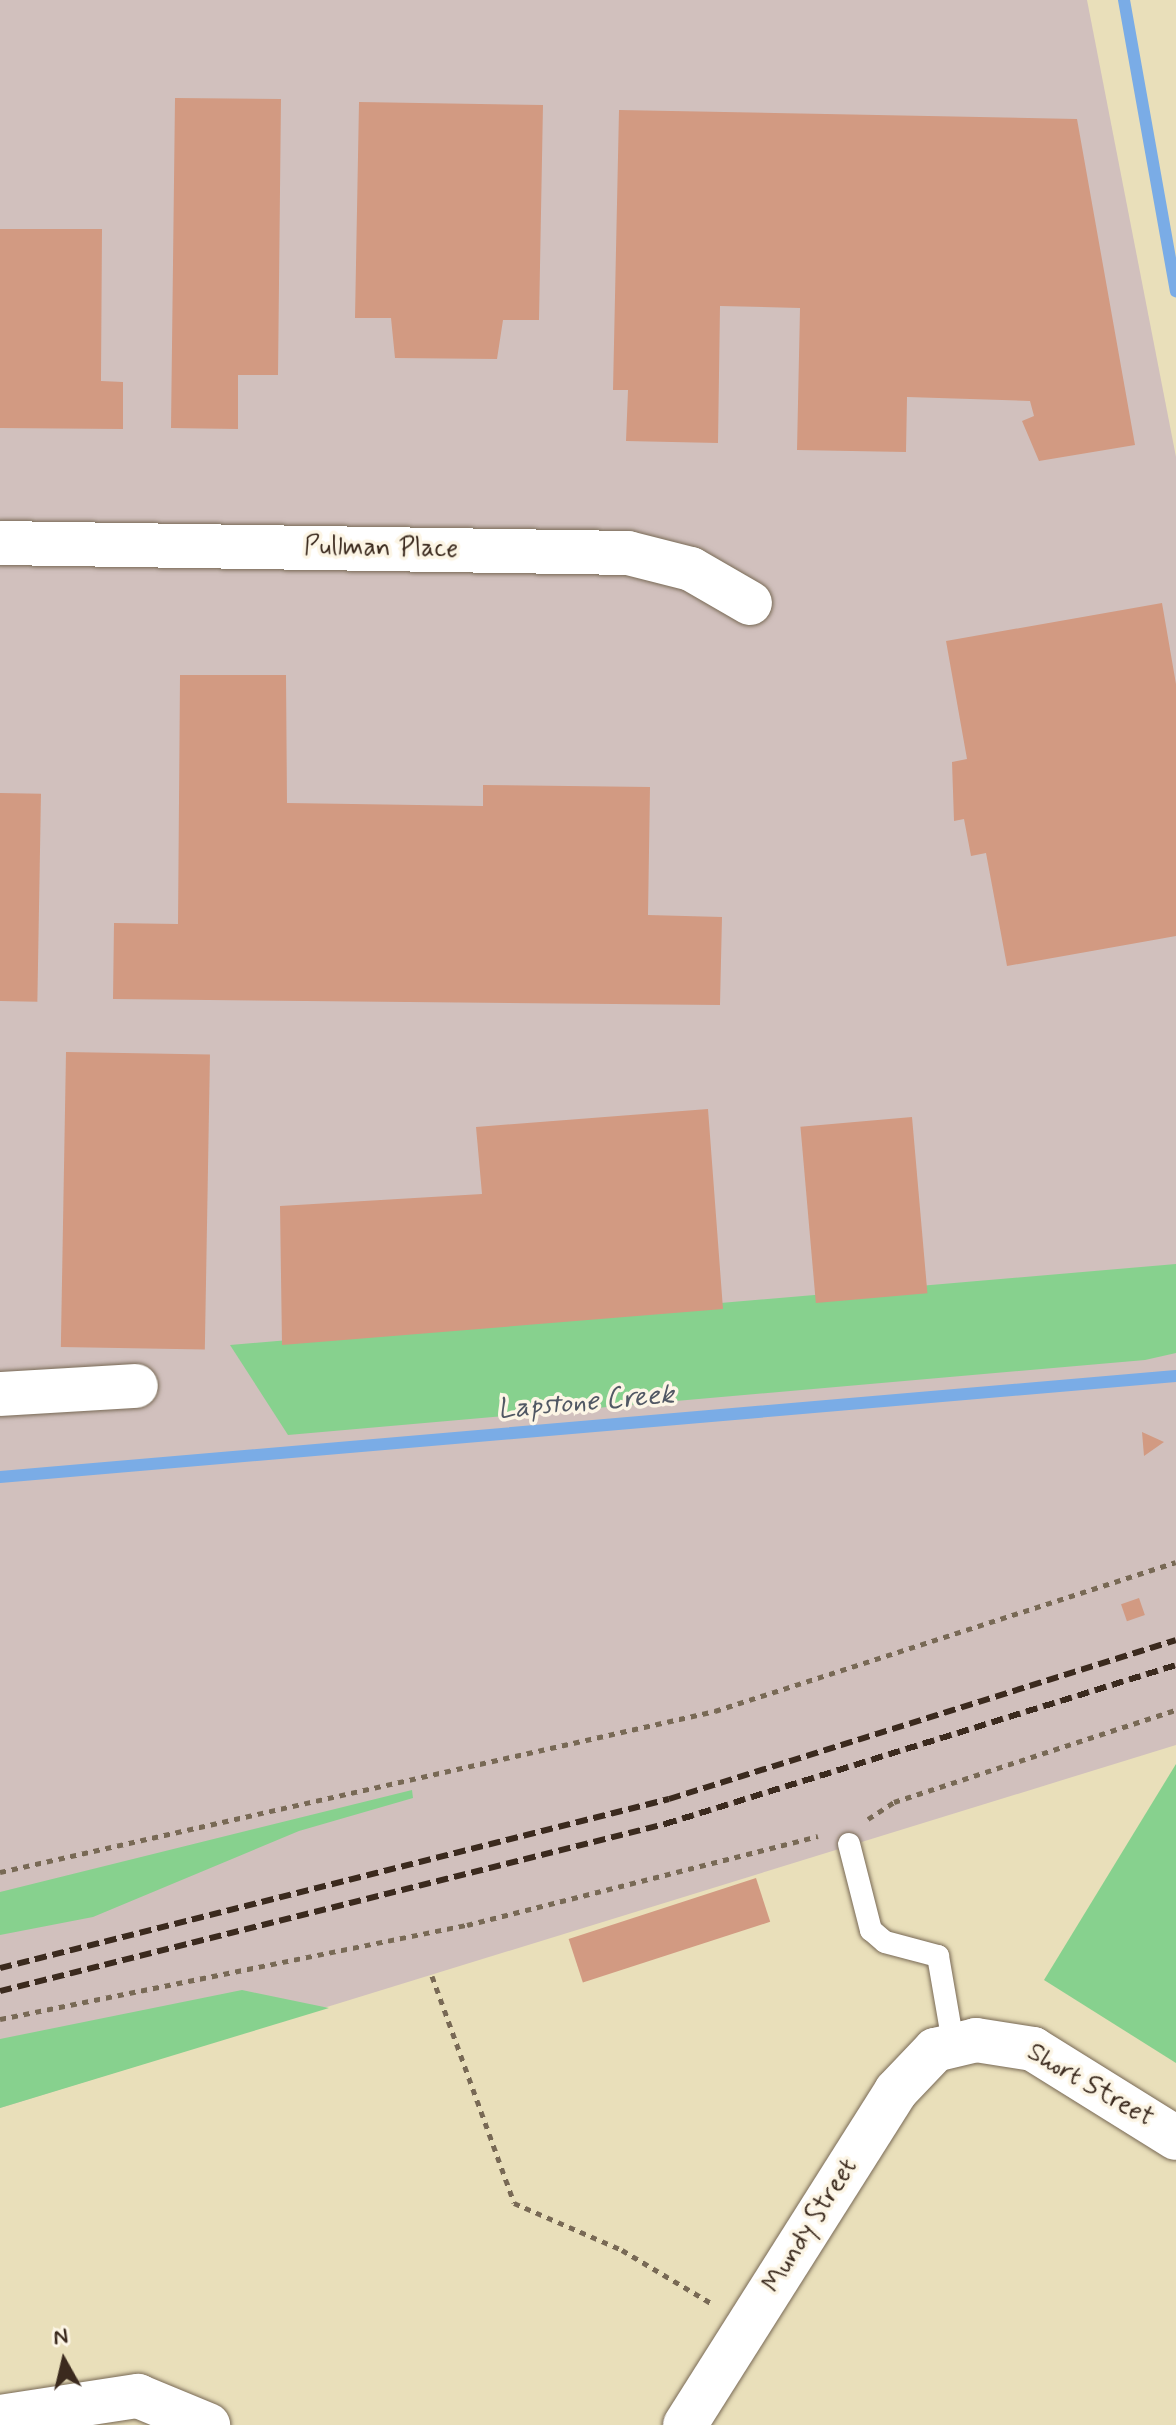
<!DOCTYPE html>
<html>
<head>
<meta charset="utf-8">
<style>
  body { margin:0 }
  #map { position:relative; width:1176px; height:2425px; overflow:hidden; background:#e9dfba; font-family:Mynerve,sans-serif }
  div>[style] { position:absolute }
  .industrial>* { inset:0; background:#d1c0bd }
  .green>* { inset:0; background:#87d18e }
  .stream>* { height:12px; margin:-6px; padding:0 6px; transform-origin:6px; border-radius:6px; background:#7aace6 }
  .building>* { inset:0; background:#d29a82; transform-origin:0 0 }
  .path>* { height:5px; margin-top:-2.5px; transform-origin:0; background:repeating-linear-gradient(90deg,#786955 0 6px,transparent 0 12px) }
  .roads { filter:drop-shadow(0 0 2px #786955) drop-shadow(0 0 2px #786955) }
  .service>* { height:22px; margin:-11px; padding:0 11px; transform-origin:11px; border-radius:11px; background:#fff }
  .minor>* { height:44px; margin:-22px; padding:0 22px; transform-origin:22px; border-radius:22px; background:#fff }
  .rail>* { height:6px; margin-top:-3px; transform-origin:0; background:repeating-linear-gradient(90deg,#3b2a1e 0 12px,transparent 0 18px) }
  span { translate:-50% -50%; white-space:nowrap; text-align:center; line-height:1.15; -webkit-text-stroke:7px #fcf5e5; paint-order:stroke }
  .street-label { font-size:26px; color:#3b2a1e }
  .water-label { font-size:28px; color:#515864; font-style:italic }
  .north { position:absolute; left:24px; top:2321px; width:80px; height:80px; -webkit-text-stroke:6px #fcf5e5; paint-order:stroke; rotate:352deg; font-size:22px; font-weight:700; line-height:32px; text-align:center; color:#3b2a1e }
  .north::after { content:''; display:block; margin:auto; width:28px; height:36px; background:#3b2a1e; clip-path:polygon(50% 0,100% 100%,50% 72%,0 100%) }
</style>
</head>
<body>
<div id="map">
  <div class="industrial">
    <i style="clip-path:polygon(0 0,1087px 0,1176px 457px,1176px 1745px,0 2108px)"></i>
  </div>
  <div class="green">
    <i style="clip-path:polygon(1176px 1264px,1176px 1353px,1145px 1360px,288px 1435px,230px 1345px)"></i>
    <i style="clip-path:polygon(1176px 1764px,1176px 2063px,1044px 1980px)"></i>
    <i style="clip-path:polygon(412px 1790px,413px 1798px,299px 1831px,93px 1917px,0 1935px,0 1892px)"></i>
    <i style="clip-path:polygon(242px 1990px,329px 2008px,0 2108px,0 2039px)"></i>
  </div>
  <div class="stream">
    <i style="left:1124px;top:0;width:296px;rotate:79.9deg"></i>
    <i style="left:0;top:1477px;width:1180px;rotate:-4.91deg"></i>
  </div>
  <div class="building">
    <i style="clip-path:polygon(175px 98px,281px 99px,278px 375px,238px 375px,238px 429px,171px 428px)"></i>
    <i style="clip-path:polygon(359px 102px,543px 105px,539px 320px,503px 320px,497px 359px,395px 358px,391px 318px,355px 318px)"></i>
    <i style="clip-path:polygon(619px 110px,1077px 119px,1135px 445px,1039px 461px,1022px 421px,1034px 416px,1030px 401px,907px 397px,906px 452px,797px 450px,800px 308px,720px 306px,718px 443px,626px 441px,628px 390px,613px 390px)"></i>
    <i style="clip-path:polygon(0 229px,102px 229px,101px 381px,123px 382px,123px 429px,0 428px)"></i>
    <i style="clip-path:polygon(1162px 603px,1176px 684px,1176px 936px,1007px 966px,986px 853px,971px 856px,964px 819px,954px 821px,952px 762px,967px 759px,946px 641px)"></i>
    <i style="clip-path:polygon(180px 675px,286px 675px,287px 803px,483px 806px,483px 785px,650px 787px,648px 915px,722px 917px,720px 1005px,113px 999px,114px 923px,178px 924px)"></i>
    <i style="left:0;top:793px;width:41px;height:208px;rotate:1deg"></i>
    <i style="left:66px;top:1052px;width:144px;height:295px;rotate:1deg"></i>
    <i style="clip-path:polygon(708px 1109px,723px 1309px,282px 1345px,280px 1206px,482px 1194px,476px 1127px)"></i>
    <i style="left:912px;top:1117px;width:177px;height:112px;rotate:85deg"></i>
    <i style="clip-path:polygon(1142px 1432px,1164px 1442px,1144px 1456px)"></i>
    <i style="left:1139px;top:1598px;width:18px;height:19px;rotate:71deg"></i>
    <i style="left:756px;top:1878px;width:46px;height:197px;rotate:72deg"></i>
  </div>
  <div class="path">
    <i style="left:868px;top:1819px;width:31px;rotate:-33deg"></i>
    <i style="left:894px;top:1802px;width:297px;rotate:-18.1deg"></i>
    <i style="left:0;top:1872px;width:733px;rotate:-12.69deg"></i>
    <i style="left:715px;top:1711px;width:484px;rotate:-17.9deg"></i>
    <i style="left:432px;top:1976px;width:241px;rotate:70.1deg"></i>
    <i style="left:514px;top:2203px;width:118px;rotate:23.5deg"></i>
    <i style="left:622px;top:2250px;width:104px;rotate:30.8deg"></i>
    <i style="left:0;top:2019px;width:476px;rotate:-11.4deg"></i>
    <i style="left:467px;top:1925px;width:362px;rotate:-14.2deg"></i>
  </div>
  <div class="roads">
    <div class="service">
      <i style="left:849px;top:1844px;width:89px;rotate:75.7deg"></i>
      <i style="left:871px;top:1930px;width:18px;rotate:41deg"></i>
      <i style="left:885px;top:1942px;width:55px;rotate:14.8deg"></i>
      <i style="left:938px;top:1956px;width:88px;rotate:80.2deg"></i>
    </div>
    <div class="minor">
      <i style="left:0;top:543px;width:628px;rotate:0.91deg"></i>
      <i style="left:628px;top:553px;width:65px;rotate:14.3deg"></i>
      <i style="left:691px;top:569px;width:68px;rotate:30deg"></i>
      <i style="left:0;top:1394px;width:136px;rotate:-3.4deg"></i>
      <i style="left:0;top:2417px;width:140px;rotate:-8.7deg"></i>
      <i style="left:138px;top:2396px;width:76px;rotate:22.5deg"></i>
      <i style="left:685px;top:2425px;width:395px;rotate:-57.7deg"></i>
      <i style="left:896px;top:2091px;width:57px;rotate:-46.4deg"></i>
      <i style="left:935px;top:2050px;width:42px;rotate:-13.7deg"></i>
      <i style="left:976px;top:2040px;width:58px;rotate:9deg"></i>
      <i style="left:1033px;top:2049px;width:168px;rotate:31.9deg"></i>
    </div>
  </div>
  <div class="rail">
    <i style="left:0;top:1968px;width:690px;rotate:-14.18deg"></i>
    <i style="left:669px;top:1799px;width:531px;rotate:-17.41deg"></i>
    <i style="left:0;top:1991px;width:686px;rotate:-14.1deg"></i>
    <i style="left:665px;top:1824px;width:535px;rotate:-17.28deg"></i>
  </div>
  <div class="street-label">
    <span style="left:381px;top:549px;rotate:1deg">Pullman Place</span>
    <span style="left:1090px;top:2086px;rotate:30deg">Short Street</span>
    <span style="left:811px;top:2226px;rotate:-58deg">Mundy Street</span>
  </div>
  <div class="water-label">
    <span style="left:586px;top:1403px;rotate:-5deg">Lapstone Creek</span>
  </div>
  <div class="north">N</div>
</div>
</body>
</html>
